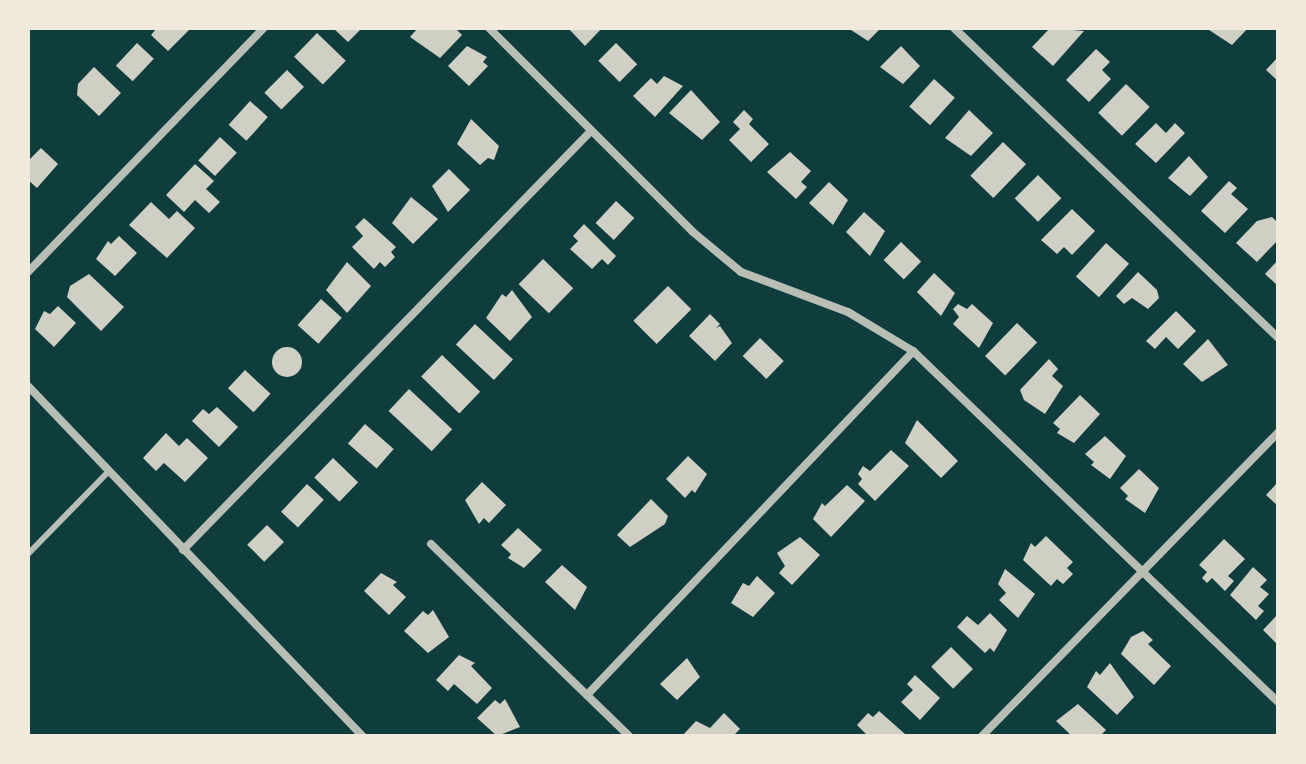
<!DOCTYPE html>
<html>
<head>
<meta charset="utf-8">
<style>
  body { margin:0 }
  #map { position:relative; width:1306px; height:764px; overflow:hidden; background:#0f3d3e; font-family:Rubik,sans-serif }
  div>[style] { position:absolute }
  .building>* { inset:0; background:#cfcfc3; transform-origin:0 0 }
  .round { border-radius:50% }
  .service>* { height:6px; margin:-3px; padding:0 3px; transform-origin:3px; border-radius:3px; background:#b8beb3 }
  .minor>* { height:8px; margin:-4px; padding:0 4px; transform-origin:4px; border-radius:4px; background:#b8beb3 }
  span { translate:-50% -50%; white-space:nowrap; text-align:center; line-height:1.15; -webkit-text-stroke:8px #f1e9da; paint-order:stroke }
  .frame { position:absolute; inset:0; border:30px solid #f1e9da; pointer-events:none }
</style>
</head>
<body>
<div id="map">
  <div class="building">
    <i style="clip-path:polygon(157px 28px,191px 28px,168px 51px,151px 35px)"></i>
    <i style="clip-path:polygon(333px 28px,362px 28px,348px 42px)"></i>
    <i style="clip-path:polygon(418px 28px,455px 28px,462px 35px,440px 58px,410px 37px)"></i>
    <i style="clip-path:polygon(568px 28px,602px 28px,585px 46px)"></i>
    <i style="clip-path:polygon(848px 28px,881px 28px,868px 41px)"></i>
    <i style="clip-path:polygon(1050px 28px,1084px 31px,1053px 66px,1032px 47px)"></i>
    <i style="clip-path:polygon(1248px 28px,1232px 45px,1209px 30px,1211px 28px)"></i>
    <i style="left:317px;top:33px;width:40px;height:33px;rotate:44deg"></i>
    <i style="left:137px;top:43px;width:23px;height:31px;rotate:43deg"></i>
    <i style="left:616px;top:43px;width:30px;height:25px;rotate:45deg"></i>
    <i style="clip-path:polygon(467px 46px,487px 57px,483px 62px,488px 66px,469px 86px,448px 66px)"></i>
    <i style="clip-path:polygon(901px 46px,920px 66px,903px 84px,880px 67px)"></i>
    <i style="clip-path:polygon(1096px 49px,1110px 62px,1102px 70px,1111px 79px,1089px 102px,1066px 80px)"></i>
    <i style="clip-path:polygon(1278px 57px,1278px 81px,1266px 70px)"></i>
    <i style="clip-path:polygon(94px 67px,121px 93px,99px 116px,77px 95px,78px 84px)"></i>
    <i style="left:287px;top:70px;width:24px;height:32px;rotate:45deg"></i>
    <i style="clip-path:polygon(664px 76px,683px 86px,655px 117px,633px 96px,651px 78px,657px 84px)"></i>
    <i style="left:934px;top:79px;width:28px;height:37px;rotate:42deg"></i>
    <i style="left:1126px;top:84px;width:33px;height:40px;rotate:44deg"></i>
    <i style="clip-path:polygon(691px 90px,720px 122px,702px 140px,669px 113px)"></i>
    <i style="left:250px;top:101px;width:24px;height:32px;rotate:42deg"></i>
    <i style="clip-path:polygon(744px 110px,753px 119px,749px 124px,769px 144px,751px 162px,729px 140px,740px 129px,733px 122px)"></i>
    <i style="clip-path:polygon(969px 110px,993px 133px,971px 156px,945px 138px)"></i>
    <i style="clip-path:polygon(471px 119px,499px 146px,494px 160px,488px 158px,480px 165px,457px 144px)"></i>
    <i style="clip-path:polygon(1156px 123px,1166px 133px,1175px 123px,1185px 133px,1156px 163px,1135px 144px)"></i>
    <i style="left:220px;top:137px;width:23px;height:32px;rotate:43deg"></i>
    <i style="left:1003px;top:142px;width:32px;height:47px;rotate:44deg"></i>
    <i style="clip-path:polygon(41px 148px,58px 164px,37px 188px,28px 180px,28px 161px)"></i>
    <i style="clip-path:polygon(790px 152px,811px 171px,801px 182px,807px 187px,796px 199px,767px 172px)"></i>
    <i style="clip-path:polygon(1189px 156px,1208px 177px,1190px 196px,1168px 178px)"></i>
    <i style="clip-path:polygon(195px 164px,214px 181px,206px 189px,220px 202px,209px 213px,195px 200px,184px 212px,166px 195px)"></i>
    <i style="clip-path:polygon(449px 169px,470px 190px,448px 212px,432px 186px)"></i>
    <i style="left:1038px;top:175px;width:33px;height:33px;rotate:45deg"></i>
    <i style="clip-path:polygon(1229px 181px,1237px 188px,1231px 194px,1248px 209px,1225px 233px,1201px 211px)"></i>
    <i style="clip-path:polygon(829px 182px,848px 200px,833px 225px,809px 203px)"></i>
    <i style="clip-path:polygon(411px 197px,438px 219px,413px 244px,392px 223px)"></i>
    <i style="left:616px;top:201px;width:25px;height:30px;rotate:43deg"></i>
    <i style="clip-path:polygon(151px 202px,169px 219px,177px 211px,195px 228px,167px 258px,129px 225px)"></i>
    <i style="clip-path:polygon(1072px 209px,1095px 231px,1072px 255px,1064px 247px,1057px 254px,1041px 240px)"></i>
    <i style="clip-path:polygon(864px 212px,885px 231px,870px 256px,846px 232px)"></i>
    <i style="clip-path:polygon(1272px 217px,1278px 223px,1278px 240px,1257px 262px,1236px 243px,1257px 221px)"></i>
    <i style="clip-path:polygon(364px 218px,396px 247px,391px 252px,395px 257px,385px 267px,380px 262px,374px 269px,352px 247px,363px 236px,355px 227px)"></i>
    <i style="clip-path:polygon(584px 224px,616px 256px,608px 265px,602px 259px,592px 269px,570px 249px,578px 241px,573px 236px)"></i>
    <i style="clip-path:polygon(119px 236px,137px 253px,115px 276px,96px 259px,108px 241px,111px 244px)"></i>
    <i style="left:901px;top:242px;width:28px;height:25px;rotate:44deg"></i>
    <i style="left:1106px;top:243px;width:31px;height:45px;rotate:42deg"></i>
    <i style="left:543px;top:259px;width:42px;height:35px;rotate:44deg"></i>
    <i style="clip-path:polygon(1278px 260px,1278px 286px,1265px 274px)"></i>
    <i style="clip-path:polygon(347px 262px,371px 286px,347px 313px,326px 290px)"></i>
    <i style="clip-path:polygon(1138px 272px,1157px 290px,1159px 298px,1148px 309px,1132px 298px,1124px 304px,1116px 296px)"></i>
    <i style="clip-path:polygon(934px 273px,955px 293px,941px 316px,917px 292px)"></i>
    <i style="clip-path:polygon(89px 274px,124px 307px,101px 331px,67px 297px,70px 286px)"></i>
    <i style="left:668px;top:286px;width:33px;height:49px;rotate:45deg"></i>
    <i style="clip-path:polygon(512px 290px,532px 317px,510px 341px,486px 318px,502px 294px,506px 297px)"></i>
    <i style="left:321px;top:299px;width:28px;height:35px;rotate:42deg"></i>
    <i style="clip-path:polygon(958px 304px,967px 309px,972px 304px,993px 323px,979px 348px,953px 324px,959px 317px,953px 309px)"></i>
    <i style="clip-path:polygon(58px 306px,76px 323px,54px 347px,35px 329px,44px 311px,50px 314px)"></i>
    <i style="clip-path:polygon(1176px 311px,1196px 331px,1178px 349px,1166px 337px,1155px 349px,1146px 341px)"></i>
    <i style="clip-path:polygon(710px 314px,720px 324px,716px 328px,720px 326px,732px 343px,715px 361px,689px 336px)"></i>
    <i style="left:1017px;top:323px;width:28px;height:46px;rotate:44deg"></i>
    <i style="left:475px;top:324px;width:52px;height:28px;rotate:43deg"></i>
    <i style="left:760px;top:338px;width:33px;height:25px;rotate:44deg"></i>
    <i style="clip-path:polygon(1208px 339px,1228px 365px,1202px 382px,1183px 364px)"></i>
    <i class="round" style="left:272px;top:347px;width:30px;height:30px"></i>
    <i style="left:442px;top:355px;width:53px;height:30px;rotate:44deg"></i>
    <i style="clip-path:polygon(1049px 359px,1058px 369px,1052px 376px,1063px 386px,1045px 414px,1024px 400px,1020px 390px)"></i>
    <i style="left:245px;top:370px;width:35px;height:25px;rotate:43deg"></i>
    <i style="left:409px;top:389px;width:59px;height:30px;rotate:43deg"></i>
    <i style="clip-path:polygon(1080px 395px,1100px 414px,1074px 443px,1057px 433px,1060px 429px,1053px 423px)"></i>
    <i style="clip-path:polygon(217px 407px,238px 427px,219px 447px,192px 421px,203px 409px,209px 414px)"></i>
    <i style="clip-path:polygon(917px 420px,958px 461px,941px 478px,905px 443px)"></i>
    <i style="left:365px;top:424px;width:38px;height:26px;rotate:41deg"></i>
    <i style="clip-path:polygon(166px 433px,179px 446px,187px 438px,208px 458px,185px 482px,164px 463px,156px 471px,143px 458px)"></i>
    <i style="clip-path:polygon(1105px 436px,1126px 456px,1110px 479px,1091px 465px,1094px 462px,1085px 454px)"></i>
    <i style="clip-path:polygon(891px 450px,909px 466px,875px 501px,858px 484px,862px 479px,858px 474px,863px 466px,870px 471px)"></i>
    <i style="clip-path:polygon(688px 456px,707px 474px,695px 493px,692px 490px,685px 498px,666px 479px)"></i>
    <i style="left:333px;top:458px;width:35px;height:27px;rotate:44deg"></i>
    <i style="clip-path:polygon(1139px 469px,1159px 488px,1145px 513px,1125px 499px,1128px 496px,1120px 488px)"></i>
    <i style="clip-path:polygon(482px 482px,506px 505px,489px 523px,484px 518px,479px 524px,465px 500px)"></i>
    <i style="clip-path:polygon(1278px 482px,1278px 506px,1266px 495px)"></i>
    <i style="left:307px;top:484px;width:23px;height:38px;rotate:43deg"></i>
    <i style="clip-path:polygon(847px 485px,865px 501px,831px 537px,813px 519px,822px 503px,825px 506px)"></i>
    <i style="clip-path:polygon(651px 499px,668px 516px,665px 524px,630px 547px,617px 535px)"></i>
    <i style="left:267px;top:525px;width:24px;height:28px;rotate:45deg"></i>
    <i style="clip-path:polygon(518px 528px,542px 550px,524px 568px,508px 558px,511px 554px,501px 545px)"></i>
    <i style="clip-path:polygon(1046px 536px,1073px 562px,1067px 568px,1073px 574px,1063px 584px,1057px 579px,1051px 586px,1023px 560px,1031px 543px,1035px 547px)"></i>
    <i style="clip-path:polygon(800px 537px,820px 555px,792px 585px,779px 573px,785px 566px,777px 553px)"></i>
    <i style="clip-path:polygon(1224px 539px,1245px 559px,1228px 576px,1234px 581px,1225px 591px,1212px 578px,1207px 583px,1202px 578px,1207px 572px,1199px 565px)"></i>
    <i style="clip-path:polygon(562px 565px,587px 587px,575px 610px,545px 582px)"></i>
    <i style="clip-path:polygon(1253px 567px,1267px 580px,1260px 587px,1269px 594px,1258px 606px,1264px 611px,1256px 620px,1230px 595px)"></i>
    <i style="clip-path:polygon(1005px 569px,1035px 594px,1018px 618px,999px 600px,1006px 593px,998px 584px)"></i>
    <i style="clip-path:polygon(381px 573px,397px 582px,393px 585px,406px 597px,389px 615px,364px 591px)"></i>
    <i style="clip-path:polygon(757px 576px,775px 593px,753px 617px,731px 603px,743px 583px,749px 586px)"></i>
    <i style="clip-path:polygon(433px 610px,449px 637px,428px 653px,404px 631px,423px 611px,428px 615px)"></i>
    <i style="clip-path:polygon(990px 613px,1007px 630px,994px 652px,990px 648px,985px 653px,957px 627px,967px 616px,978px 625px)"></i>
    <i style="clip-path:polygon(1278px 614px,1278px 645px,1263px 630px)"></i>
    <i style="clip-path:polygon(1143px 631px,1153px 640px,1148px 644px,1171px 666px,1154px 685px,1121px 654px,1131px 637px)"></i>
    <i style="left:951px;top:647px;width:31px;height:28px;rotate:45deg"></i>
    <i style="clip-path:polygon(459px 655px,475px 663px,471px 666px,492px 688px,477px 704px,454px 684px,448px 691px,436px 680px)"></i>
    <i style="clip-path:polygon(687px 658px,700px 677px,677px 700px,660px 684px)"></i>
    <i style="clip-path:polygon(1110px 663px,1134px 697px,1117px 715px,1087px 687px,1096px 671px,1100px 675px)"></i>
    <i style="clip-path:polygon(915px 675px,940px 698px,920px 720px,901px 702px,913px 690px,907px 684px)"></i>
    <i style="clip-path:polygon(505px 699px,520px 727px,497px 736px,477px 718px,495px 700px,500px 704px)"></i>
    <i style="clip-path:polygon(1078px 704px,1106px 730px,1100px 736px,1072px 736px,1056px 721px)"></i>
    <i style="clip-path:polygon(879px 711px,905px 734px,903px 736px,868px 736px,857px 725px,868px 713px,873px 717px)"></i>
    <i style="clip-path:polygon(724px 713px,740px 729px,733px 736px,682px 736px,696px 721px,710px 728px)"></i>
  </div>
  <div class="service">
    <i style="left:28px;top:554px;width:116px;rotate:-45.7deg"></i>
  </div>
  <div class="minor">
    <i style="left:489px;top:28px;width:288px;rotate:45deg"></i>
    <i style="left:693px;top:232px;width:62px;rotate:39.8deg"></i>
    <i style="left:741px;top:272px;width:114px;rotate:20.5deg"></i>
    <i style="left:848px;top:312px;width:76px;rotate:31deg"></i>
    <i style="left:913px;top:351px;width:506px;rotate:43.88deg"></i>
    <i style="left:954px;top:28px;width:448px;rotate:43.7deg"></i>
    <i style="left:28px;top:272px;width:339px;rotate:-46deg"></i>
    <i style="left:28px;top:386px;width:484px;rotate:46.3deg"></i>
    <i style="left:431px;top:544px;width:276px;rotate:44.1deg"></i>
    <i style="left:183px;top:550px;width:583px;rotate:-45.76deg"></i>
    <i style="left:587px;top:695px;width:474px;rotate:-46.5deg"></i>
    <i style="left:982px;top:736px;width:424px;rotate:-45.7deg"></i>
  </div>
  <div class="frame"></div>
</div>
</body>
</html>
